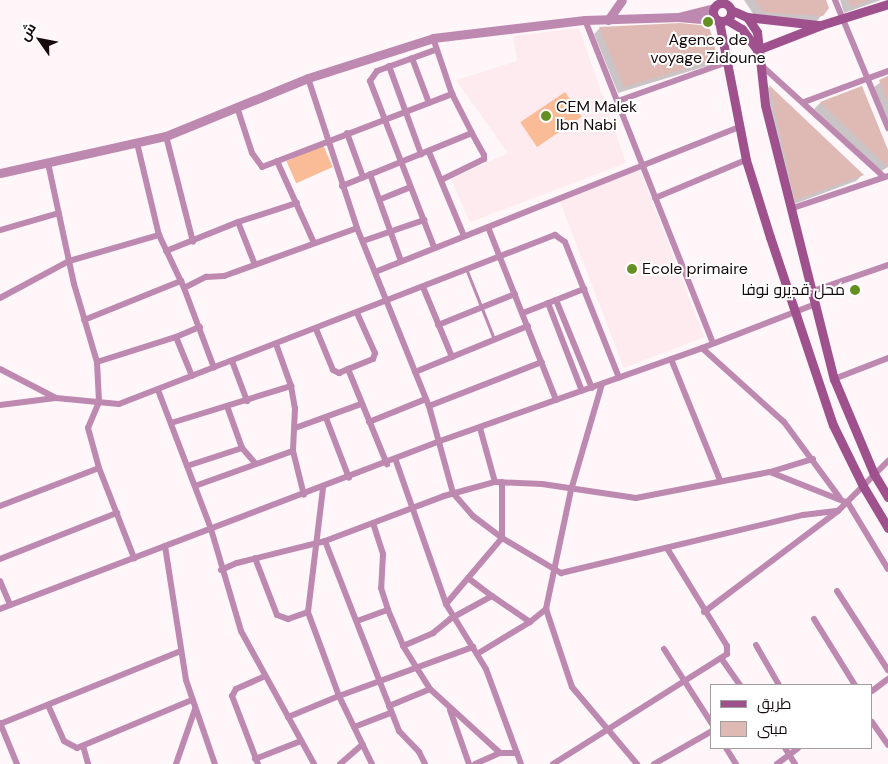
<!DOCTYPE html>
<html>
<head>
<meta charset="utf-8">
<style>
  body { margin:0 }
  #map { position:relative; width:888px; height:764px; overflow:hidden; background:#fef6f8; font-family:"DM Sans",Cairo,sans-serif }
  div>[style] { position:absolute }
  .built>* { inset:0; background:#feebef; transform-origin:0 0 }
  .green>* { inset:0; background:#fabc96; transform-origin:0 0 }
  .shadow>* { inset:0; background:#0003 }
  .building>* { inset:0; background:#dfbab5 }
  .service>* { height:3px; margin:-1.5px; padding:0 1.5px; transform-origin:1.5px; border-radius:1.5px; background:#be89b0 }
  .minor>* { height:6px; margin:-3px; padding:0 3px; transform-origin:3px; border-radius:3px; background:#be89b0 }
  .tertiary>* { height:9px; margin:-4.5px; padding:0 4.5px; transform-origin:4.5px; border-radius:4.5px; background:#be89b0 }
  .secondary>* { height:9px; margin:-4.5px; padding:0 4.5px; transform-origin:4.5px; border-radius:4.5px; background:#9e518c }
  .secondary>.ring { margin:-4.5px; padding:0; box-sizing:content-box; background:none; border:9px solid #9e518c; border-radius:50% }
  .dots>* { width:14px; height:14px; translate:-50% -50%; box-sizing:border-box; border:2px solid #fff; border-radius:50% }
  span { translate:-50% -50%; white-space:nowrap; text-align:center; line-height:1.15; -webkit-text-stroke:4px #fff; paint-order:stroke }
  .poi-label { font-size:16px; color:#160a0d }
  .left { translate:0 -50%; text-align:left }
  .right { translate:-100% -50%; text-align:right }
  .legend { position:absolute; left:710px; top:684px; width:162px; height:65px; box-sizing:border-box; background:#fff; border:1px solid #a29d9e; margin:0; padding:6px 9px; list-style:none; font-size:15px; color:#160a0d }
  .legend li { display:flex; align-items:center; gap:10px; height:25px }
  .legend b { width:25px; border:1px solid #a29d9e }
  .north { position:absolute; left:15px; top:15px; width:50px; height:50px; -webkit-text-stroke:4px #fff; paint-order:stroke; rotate:303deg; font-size:14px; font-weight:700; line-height:20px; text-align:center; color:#160a0d }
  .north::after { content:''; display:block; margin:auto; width:18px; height:22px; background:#160a0d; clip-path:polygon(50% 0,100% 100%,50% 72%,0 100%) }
</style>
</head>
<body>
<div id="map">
  <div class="built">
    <i style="clip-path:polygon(579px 28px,626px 163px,470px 222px,451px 179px,508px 153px,456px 80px,517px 61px,513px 36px)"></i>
    <i style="left:640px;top:170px;width:179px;height:86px;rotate:69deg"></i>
  </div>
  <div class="green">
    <i style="left:565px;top:92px;width:30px;height:54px;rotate:56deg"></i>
    <i style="left:323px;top:145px;width:24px;height:40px;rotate:66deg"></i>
  </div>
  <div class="shadow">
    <i style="clip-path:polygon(744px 0,824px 0,822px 15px,816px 22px,756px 18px)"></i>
    <i style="clip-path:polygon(840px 0,881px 0,844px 13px)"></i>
    <i style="clip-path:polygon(600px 28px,716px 58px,710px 65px,618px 93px,594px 34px)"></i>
    <i style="clip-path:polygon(888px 77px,888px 126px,874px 87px)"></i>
    <i style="clip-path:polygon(769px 87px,862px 175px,856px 181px,789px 206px,763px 92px)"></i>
    <i style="clip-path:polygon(861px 88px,888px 153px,888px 167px,880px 172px,814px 109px,820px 103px)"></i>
  </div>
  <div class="building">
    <i style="clip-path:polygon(755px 0,826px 0,829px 8px,823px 16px,771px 13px,763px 12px)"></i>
    <i style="clip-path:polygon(848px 0,868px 0,868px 1px,851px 7px)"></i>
    <i style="clip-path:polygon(680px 23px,709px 26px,718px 59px,624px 87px,599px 27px)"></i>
    <i style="clip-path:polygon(888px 76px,888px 101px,887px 101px,879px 80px)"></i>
    <i style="clip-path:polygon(769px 85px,864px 175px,795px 200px)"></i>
    <i style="clip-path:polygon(862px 86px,888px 150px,888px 167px,820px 102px)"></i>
  </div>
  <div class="service">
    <i style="left:467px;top:271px;width:73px;rotate:68.3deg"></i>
  </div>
  <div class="minor">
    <i style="left:835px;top:0;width:139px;rotate:67.5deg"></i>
    <i style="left:585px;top:20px;width:347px;rotate:68.4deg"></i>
    <i style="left:412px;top:58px;width:48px;rotate:69.3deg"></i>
    <i style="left:761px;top:65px;width:166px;rotate:42.3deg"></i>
    <i style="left:389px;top:66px;width:94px;rotate:70deg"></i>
    <i style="left:308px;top:78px;width:158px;rotate:71.9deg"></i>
    <i style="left:357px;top:228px;width:192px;rotate:68deg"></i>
    <i style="left:429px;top:406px;width:90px;rotate:74.6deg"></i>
    <i style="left:453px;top:493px;width:30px;rotate:49deg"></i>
    <i style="left:473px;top:516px;width:36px;rotate:37deg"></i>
    <i style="left:502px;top:538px;width:69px;rotate:30.7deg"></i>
    <i style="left:561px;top:573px;width:249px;rotate:-13.5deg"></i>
    <i style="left:803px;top:515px;width:35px;rotate:-7deg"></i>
    <i style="left:618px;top:101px;width:114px;rotate:-19.6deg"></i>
    <i style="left:804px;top:102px;width:90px;rotate:-20.3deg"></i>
    <i style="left:237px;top:107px;width:48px;rotate:71.9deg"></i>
    <i style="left:252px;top:153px;width:17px;rotate:54deg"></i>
    <i style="left:262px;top:167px;width:204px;rotate:-21deg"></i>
    <i style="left:347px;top:133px;width:47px;rotate:70deg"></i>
    <i style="left:166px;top:136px;width:109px;rotate:75.7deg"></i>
    <i style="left:137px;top:143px;width:95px;rotate:76.6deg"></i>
    <i style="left:159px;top:235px;width:59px;rotate:64.7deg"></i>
    <i style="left:184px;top:288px;width:85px;rotate:69.4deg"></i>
    <i style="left:429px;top:152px;width:91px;rotate:67.4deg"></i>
    <i style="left:277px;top:161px;width:90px;rotate:65.7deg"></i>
    <i style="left:48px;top:163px;width:124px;rotate:77.9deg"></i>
    <i style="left:74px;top:284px;width:81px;rotate:73.6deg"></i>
    <i style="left:97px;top:362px;width:40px;rotate:87.1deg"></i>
    <i style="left:99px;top:402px;width:28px;rotate:113deg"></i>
    <i style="left:88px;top:428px;width:41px;rotate:74.6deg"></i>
    <i style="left:370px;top:174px;width:92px;rotate:70.4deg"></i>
    <i style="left:441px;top:180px;width:48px;rotate:-26deg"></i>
    <i style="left:484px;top:159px;width:4px;rotate:-90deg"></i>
    <i style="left:484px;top:155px;width:25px;rotate:-119deg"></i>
    <i style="left:342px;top:186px;width:140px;rotate:-22.2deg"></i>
    <i style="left:472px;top:133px;width:44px;rotate:-117.1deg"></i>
    <i style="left:452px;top:94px;width:59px;rotate:-108.7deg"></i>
    <i style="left:655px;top:198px;width:99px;rotate:-22.7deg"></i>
    <i style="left:381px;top:199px;width:31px;rotate:-22deg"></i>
    <i style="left:790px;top:209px;width:103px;rotate:-18.6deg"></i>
    <i style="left:238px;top:222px;width:46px;rotate:68.4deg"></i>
    <i style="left:488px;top:227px;width:186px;rotate:68.5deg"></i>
    <i style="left:0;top:230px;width:61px;rotate:-16.1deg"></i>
    <i style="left:363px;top:241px;width:65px;rotate:-19deg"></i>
    <i style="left:434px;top:247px;width:178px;rotate:-111.1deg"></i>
    <i style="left:370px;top:81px;width:12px;rotate:-55deg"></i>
    <i style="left:377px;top:71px;width:62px;rotate:-19.9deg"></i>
    <i style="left:166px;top:251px;width:78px;rotate:-21.9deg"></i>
    <i style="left:238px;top:222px;width:62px;rotate:-17.9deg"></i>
    <i style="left:375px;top:272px;width:392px;rotate:-21.7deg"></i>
    <i style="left:423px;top:287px;width:76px;rotate:67.5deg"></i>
    <i style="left:184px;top:288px;width:25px;rotate:-27deg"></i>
    <i style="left:206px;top:277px;width:18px;rotate:-3deg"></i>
    <i style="left:224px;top:276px;width:141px;rotate:-19.8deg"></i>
    <i style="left:810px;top:292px;width:83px;rotate:-19.1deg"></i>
    <i style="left:0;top:298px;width:78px;rotate:-28.2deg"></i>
    <i style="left:69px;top:261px;width:94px;rotate:-16.1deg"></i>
    <i style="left:556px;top:300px;width:95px;rotate:67.8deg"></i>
    <i style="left:548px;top:303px;width:94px;rotate:68.9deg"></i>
    <i style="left:357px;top:313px;width:44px;rotate:65.8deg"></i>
    <i style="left:375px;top:353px;width:6px;rotate:108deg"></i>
    <i style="left:373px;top:359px;width:27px;rotate:158deg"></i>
    <i style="left:348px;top:369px;width:103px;rotate:67.7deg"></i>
    <i style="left:523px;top:313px;width:66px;rotate:-21.5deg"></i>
    <i style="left:84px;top:320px;width:105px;rotate:-21.9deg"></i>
    <i style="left:438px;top:325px;width:83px;rotate:-21.9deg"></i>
    <i style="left:316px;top:329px;width:44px;rotate:67.5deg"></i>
    <i style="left:333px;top:370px;width:7px;rotate:27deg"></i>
    <i style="left:339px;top:373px;width:10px;rotate:-24deg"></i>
    <i style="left:176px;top:337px;width:26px;rotate:-23deg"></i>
    <i style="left:276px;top:344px;width:45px;rotate:70.3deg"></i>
    <i style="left:291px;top:386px;width:22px;rotate:80deg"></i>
    <i style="left:295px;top:408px;width:43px;rotate:92.7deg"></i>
    <i style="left:293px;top:451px;width:45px;rotate:76deg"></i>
    <i style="left:702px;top:348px;width:110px;rotate:42.1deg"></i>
    <i style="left:784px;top:422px;width:94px;rotate:53.6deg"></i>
    <i style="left:671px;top:359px;width:131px;rotate:68deg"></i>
    <i style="left:232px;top:361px;width:43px;rotate:69.4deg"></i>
    <i style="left:97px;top:362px;width:83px;rotate:-17.6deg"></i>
    <i style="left:176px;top:337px;width:42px;rotate:67.7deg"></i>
    <i style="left:0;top:369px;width:63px;rotate:27.4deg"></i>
    <i style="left:415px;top:372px;width:122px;rotate:-22.2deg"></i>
    <i style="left:834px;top:379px;width:58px;rotate:-21.3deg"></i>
    <i style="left:602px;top:384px;width:110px;rotate:106.3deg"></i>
    <i style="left:571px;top:490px;width:122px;rotate:101.9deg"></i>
    <i style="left:546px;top:609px;width:82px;rotate:71.6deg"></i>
    <i style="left:572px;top:687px;width:101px;rotate:49.8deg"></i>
    <i style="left:158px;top:390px;width:149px;rotate:69.1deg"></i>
    <i style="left:211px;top:529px;width:106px;rotate:73.6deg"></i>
    <i style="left:241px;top:631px;width:152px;rotate:61.2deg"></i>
    <i style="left:0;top:405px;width:56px;rotate:-7.1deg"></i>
    <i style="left:56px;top:398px;width:63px;rotate:5.4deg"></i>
    <i style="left:119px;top:404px;width:468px;rotate:-21.2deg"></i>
    <i style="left:555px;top:235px;width:12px;rotate:35deg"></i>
    <i style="left:565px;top:242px;width:146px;rotate:68.3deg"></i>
    <i style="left:227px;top:406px;width:45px;rotate:70.3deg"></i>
    <i style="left:429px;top:406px;width:121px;rotate:-21.3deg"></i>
    <i style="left:326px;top:418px;width:64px;rotate:69deg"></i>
    <i style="left:369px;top:422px;width:61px;rotate:-22deg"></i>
    <i style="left:171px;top:423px;width:126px;rotate:-17.1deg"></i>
    <i style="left:295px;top:428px;width:70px;rotate:-20deg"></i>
    <i style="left:480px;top:428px;width:56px;rotate:74.5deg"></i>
    <i style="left:396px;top:461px;width:151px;rotate:70.7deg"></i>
    <i style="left:446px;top:604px;width:76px;rotate:58.4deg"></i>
    <i style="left:486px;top:669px;width:101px;rotate:69.8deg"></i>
    <i style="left:187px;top:466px;width:58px;rotate:-18.1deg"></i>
    <i style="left:242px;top:448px;width:21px;rotate:49deg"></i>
    <i style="left:770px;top:472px;width:45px;rotate:-16.8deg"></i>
    <i style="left:195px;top:486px;width:104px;rotate:-19.7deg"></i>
    <i style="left:0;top:506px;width:106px;rotate:-21deg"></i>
    <i style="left:99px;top:468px;width:97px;rotate:68.7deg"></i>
    <i style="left:373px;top:523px;width:33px;rotate:72deg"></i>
    <i style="left:383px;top:554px;width:34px;rotate:93deg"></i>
    <i style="left:381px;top:588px;width:23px;rotate:72deg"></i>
    <i style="left:325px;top:541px;width:127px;rotate:-20.7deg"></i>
    <i style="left:444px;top:496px;width:53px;rotate:-15.4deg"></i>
    <i style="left:495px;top:482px;width:47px;rotate:2.4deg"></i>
    <i style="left:542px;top:484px;width:95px;rotate:8.5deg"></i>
    <i style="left:636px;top:498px;width:136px;rotate:-11deg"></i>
    <i style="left:770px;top:472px;width:84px;rotate:21.7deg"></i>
    <i style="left:848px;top:503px;width:77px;rotate:58.8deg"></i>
    <i style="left:165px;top:546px;width:136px;rotate:81.1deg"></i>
    <i style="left:186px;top:680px;width:89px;rotate:71deg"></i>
    <i style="left:255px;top:558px;width:61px;rotate:68.9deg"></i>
    <i style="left:277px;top:615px;width:12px;rotate:20deg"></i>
    <i style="left:288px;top:619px;width:21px;rotate:-19deg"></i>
    <i style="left:0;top:559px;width:126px;rotate:-21.5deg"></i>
    <i style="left:221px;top:570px;width:17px;rotate:-24deg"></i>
    <i style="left:237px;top:563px;width:91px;rotate:-14deg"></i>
    <i style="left:325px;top:541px;width:204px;rotate:68.7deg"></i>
    <i style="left:399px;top:731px;width:29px;rotate:46deg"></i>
    <i style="left:419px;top:752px;width:13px;rotate:63deg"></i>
    <i style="left:468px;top:578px;width:30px;rotate:37deg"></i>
    <i style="left:0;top:581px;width:26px;rotate:67deg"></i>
    <i style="left:837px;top:591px;width:94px;rotate:57.2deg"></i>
    <i style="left:446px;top:604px;width:87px;rotate:-49.7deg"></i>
    <i style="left:502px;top:538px;width:56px;rotate:-90deg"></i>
    <i style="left:0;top:609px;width:471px;rotate:-20.9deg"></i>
    <i style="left:440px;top:441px;width:278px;rotate:-19.5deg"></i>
    <i style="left:702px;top:348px;width:119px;rotate:-21.2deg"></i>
    <i style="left:704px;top:612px;width:168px;rotate:-37deg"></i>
    <i style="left:838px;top:511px;width:71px;rotate:-45deg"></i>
    <i style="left:814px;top:619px;width:78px;rotate:58.2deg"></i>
    <i style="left:357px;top:621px;width:33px;rotate:-20deg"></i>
    <i style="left:388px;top:610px;width:39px;rotate:67deg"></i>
    <i style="left:403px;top:646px;width:51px;rotate:57.9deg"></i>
    <i style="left:430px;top:689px;width:95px;rotate:42.4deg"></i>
    <i style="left:500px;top:753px;width:17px"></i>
    <i style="left:756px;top:645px;width:46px;rotate:60.1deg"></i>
    <i style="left:403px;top:646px;width:33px;rotate:-23deg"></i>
    <i style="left:433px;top:633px;width:22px;rotate:-39deg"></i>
    <i style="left:450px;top:619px;width:48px;rotate:-28.7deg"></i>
    <i style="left:492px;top:596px;width:46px;rotate:34.4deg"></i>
    <i style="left:664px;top:649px;width:89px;rotate:57.4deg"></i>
    <i style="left:477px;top:654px;width:62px;rotate:-31.1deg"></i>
    <i style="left:530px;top:622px;width:21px;rotate:-39deg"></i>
    <i style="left:721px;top:658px;width:33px;rotate:55deg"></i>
    <i style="left:872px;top:691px;width:20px;rotate:-37deg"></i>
    <i style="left:48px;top:705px;width:39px;rotate:66deg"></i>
    <i style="left:64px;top:741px;width:15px;rotate:28deg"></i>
    <i style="left:77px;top:748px;width:125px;rotate:-22.7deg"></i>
    <i style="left:389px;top:706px;width:44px;rotate:-22.5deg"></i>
    <i style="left:450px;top:710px;width:57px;rotate:70.6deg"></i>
    <i style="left:288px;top:717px;width:55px;rotate:-22.4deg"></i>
    <i style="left:339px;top:696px;width:90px;rotate:-110.3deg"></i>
    <i style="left:308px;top:612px;width:125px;rotate:-83.1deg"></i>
    <i style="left:872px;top:722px;width:28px;rotate:55deg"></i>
    <i style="left:0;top:723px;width:44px;rotate:67.5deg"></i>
    <i style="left:0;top:724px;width:195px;rotate:-22deg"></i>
    <i style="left:354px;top:727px;width:40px;rotate:-21deg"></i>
    <i style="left:83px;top:746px;width:19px;rotate:74deg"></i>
    <i style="left:726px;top:748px;width:19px;rotate:58deg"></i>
    <i style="left:785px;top:748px;width:19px;rotate:58deg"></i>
    <i style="left:255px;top:759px;width:49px;rotate:-21.4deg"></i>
    <i style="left:176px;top:764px;width:58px;rotate:-70.9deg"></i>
    <i style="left:258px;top:764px;width:73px;rotate:-110.9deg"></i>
    <i style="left:232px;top:696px;width:8px;rotate:-60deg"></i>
    <i style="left:236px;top:689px;width:32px;rotate:-24deg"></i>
    <i style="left:340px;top:764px;width:30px;rotate:-41deg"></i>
    <i style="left:372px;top:764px;width:76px;rotate:-115.9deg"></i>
    <i style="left:339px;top:696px;width:143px;rotate:-20.1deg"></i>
    <i style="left:475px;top:764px;width:27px;rotate:-24deg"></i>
    <i style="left:553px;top:764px;width:206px;rotate:-32.3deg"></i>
    <i style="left:727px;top:654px;width:8px;rotate:-90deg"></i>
    <i style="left:727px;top:646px;width:115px;rotate:-121.5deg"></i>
    <i style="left:654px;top:764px;width:67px;rotate:-29.6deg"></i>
    <i style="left:777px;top:764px;width:26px;rotate:-37deg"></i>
  </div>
  <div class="tertiary">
    <i style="left:678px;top:17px;width:37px;rotate:-14deg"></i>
    <i style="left:608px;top:20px;width:24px;rotate:-55deg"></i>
    <i style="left:0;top:173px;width:170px;rotate:-12.6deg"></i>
    <i style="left:166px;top:136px;width:153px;rotate:-22.2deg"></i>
    <i style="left:308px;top:78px;width:131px;rotate:-17.7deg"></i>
    <i style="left:433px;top:38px;width:153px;rotate:-6.8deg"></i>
    <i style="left:585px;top:20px;width:93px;rotate:-1.8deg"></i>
    <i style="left:678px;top:17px;width:38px;rotate:5deg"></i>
  </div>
  <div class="secondary">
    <i class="ring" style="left:713px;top:3px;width:9px;height:9px"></i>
    <i style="left:731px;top:10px;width:17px;rotate:24deg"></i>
    <i style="left:747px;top:17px;width:18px;rotate:56deg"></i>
    <i style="left:757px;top:32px;width:73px;rotate:83.7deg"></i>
    <i style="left:765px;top:105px;width:283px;rotate:75.9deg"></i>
    <i style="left:834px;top:379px;width:103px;rotate:67.2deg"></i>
    <i style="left:874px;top:474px;width:27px;rotate:59deg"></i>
    <i style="left:747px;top:17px;width:71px;rotate:6.4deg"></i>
    <i style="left:727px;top:20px;width:17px;rotate:31deg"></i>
    <i style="left:742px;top:29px;width:26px;rotate:54deg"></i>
    <i style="left:719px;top:21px;width:142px;rotate:79deg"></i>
    <i style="left:746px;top:160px;width:81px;rotate:72.7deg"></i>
    <i style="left:770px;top:237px;width:198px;rotate:71.5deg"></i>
    <i style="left:833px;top:425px;width:68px;rotate:63.8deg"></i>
    <i style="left:863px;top:486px;width:49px;rotate:59.2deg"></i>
    <i style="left:757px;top:50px;width:69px;rotate:-21.3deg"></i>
    <i style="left:821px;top:25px;width:70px;rotate:-17.4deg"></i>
  </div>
  <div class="dots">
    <i style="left:708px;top:22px;background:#649022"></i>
    <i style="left:546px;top:116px;background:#649022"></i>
    <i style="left:632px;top:269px;background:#649022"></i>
    <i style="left:855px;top:290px;background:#649022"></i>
  </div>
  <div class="poi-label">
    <span style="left:708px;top:49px">Agence de<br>voyage Zidoune</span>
    <span class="left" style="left:556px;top:116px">CEM Malek<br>Ibn Nabi</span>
    <span class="left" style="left:642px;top:269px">Ecole primaire</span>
    <span class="right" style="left:845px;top:290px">محل قديرو نوفا</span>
  </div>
  <ul class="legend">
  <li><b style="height:6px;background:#9e518c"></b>طريق</li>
  <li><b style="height:14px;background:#dfbab5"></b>مبنى</li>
  </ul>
  <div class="north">ش</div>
</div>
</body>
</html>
